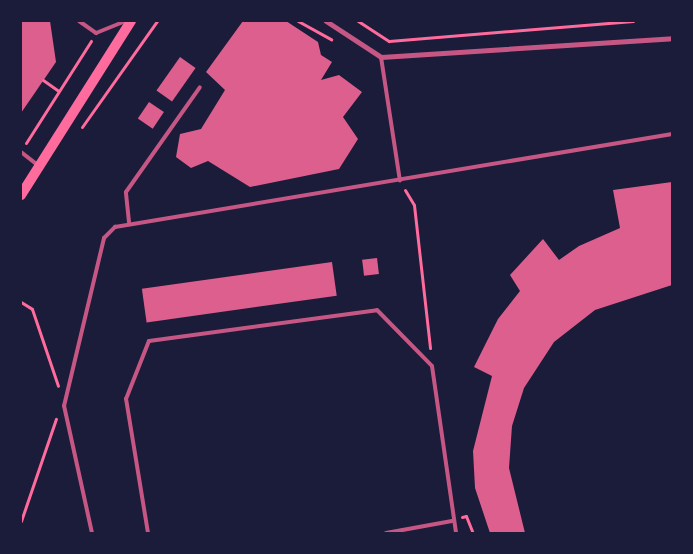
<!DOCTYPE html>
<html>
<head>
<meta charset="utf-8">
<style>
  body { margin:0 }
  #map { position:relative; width:693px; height:554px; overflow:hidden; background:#1b1b3a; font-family:"Fira Sans Condensed",sans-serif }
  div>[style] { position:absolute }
  .building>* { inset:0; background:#dd5f8e; transform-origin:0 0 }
  .path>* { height:3px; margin:-1.5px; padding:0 1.5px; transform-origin:1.5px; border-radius:1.5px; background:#ff6b9d }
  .service>* { height:4px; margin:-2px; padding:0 2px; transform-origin:2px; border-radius:2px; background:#c65784 }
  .minor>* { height:5px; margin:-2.5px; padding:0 2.5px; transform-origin:2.5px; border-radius:2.5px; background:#c65784 }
  .secondary>* { height:10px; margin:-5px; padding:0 5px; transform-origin:5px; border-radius:5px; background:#ff6b9d }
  span { translate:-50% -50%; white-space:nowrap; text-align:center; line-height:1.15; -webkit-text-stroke:4px #1b1b3a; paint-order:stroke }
  .frame { position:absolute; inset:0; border:22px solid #1b1b3a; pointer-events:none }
</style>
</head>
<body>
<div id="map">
  <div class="building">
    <i style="clip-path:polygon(21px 21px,50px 21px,56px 62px,21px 113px)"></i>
    <i style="clip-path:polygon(243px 21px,286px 21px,318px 42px,321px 55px,332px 62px,321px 80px,339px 75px,362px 92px,343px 117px,358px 139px,339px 169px,250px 187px,208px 161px,191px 168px,176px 157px,180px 134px,201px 129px,225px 90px,206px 72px)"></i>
    <i style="left:180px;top:57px;width:19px;height:41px;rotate:35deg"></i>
    <i style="left:149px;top:102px;width:18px;height:20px;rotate:34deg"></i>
    <i style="clip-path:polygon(672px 182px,672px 285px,595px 310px,554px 342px,524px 388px,512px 426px,509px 468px,525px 533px,490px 533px,475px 488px,473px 451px,492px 376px,474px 367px,498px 319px,520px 291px,510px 275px,543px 239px,559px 260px,579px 246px,620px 228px,613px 190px)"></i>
    <i style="left:377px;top:258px;width:16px;height:15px;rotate:83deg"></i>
    <i style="left:332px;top:262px;width:34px;height:192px;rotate:82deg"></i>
  </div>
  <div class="path">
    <i style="left:298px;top:21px;width:38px;rotate:29deg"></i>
    <i style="left:358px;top:21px;width:37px;rotate:33deg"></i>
    <i style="left:389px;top:41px;width:245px;rotate:-4.7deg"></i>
    <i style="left:43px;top:80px;width:19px;rotate:35deg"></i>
    <i style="left:82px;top:127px;width:130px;rotate:-54.7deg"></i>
    <i style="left:26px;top:143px;width:121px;rotate:-57.5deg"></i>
    <i style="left:405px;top:190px;width:17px;rotate:59deg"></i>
    <i style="left:414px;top:205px;width:144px;rotate:83.6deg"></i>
    <i style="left:21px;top:302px;width:13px;rotate:32deg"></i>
    <i style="left:32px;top:309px;width:81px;rotate:71.3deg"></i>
    <i style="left:462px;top:517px;width:4px;rotate:-14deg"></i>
    <i style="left:466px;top:516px;width:18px;rotate:68deg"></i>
    <i style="left:21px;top:521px;width:108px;rotate:-71.1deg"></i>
  </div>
  <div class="service">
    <i style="left:79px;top:21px;width:21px;rotate:35deg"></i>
    <i style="left:96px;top:33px;width:32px;rotate:-22deg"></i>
    <i style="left:381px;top:57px;width:125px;rotate:81.3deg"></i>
    <i style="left:21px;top:152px;width:23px;rotate:38deg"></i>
    <i style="left:129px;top:222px;width:30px;rotate:-96deg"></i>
    <i style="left:126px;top:192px;width:128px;rotate:-54.8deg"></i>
    <i style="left:92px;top:533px;width:130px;rotate:-102.4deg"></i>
    <i style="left:64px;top:406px;width:173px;rotate:-76.6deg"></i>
    <i style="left:104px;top:238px;width:16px;rotate:-45deg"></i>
    <i style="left:115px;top:227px;width:565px;rotate:-9.48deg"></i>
    <i style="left:148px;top:533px;width:136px;rotate:-99.3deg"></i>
    <i style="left:126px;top:399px;width:62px;rotate:-68.4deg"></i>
    <i style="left:149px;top:341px;width:230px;rotate:-7.7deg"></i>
    <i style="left:377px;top:310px;width:78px;rotate:45.5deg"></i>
    <i style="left:432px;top:366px;width:169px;rotate:81.8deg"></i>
    <i style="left:386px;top:533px;width:67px;rotate:-10.3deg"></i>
  </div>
  <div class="minor">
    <i style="left:326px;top:21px;width:66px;rotate:33.2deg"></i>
    <i style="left:381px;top:57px;width:292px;rotate:-3.7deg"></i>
  </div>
  <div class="secondary">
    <i style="left:21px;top:195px;width:206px;rotate:-57.7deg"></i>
  </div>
  <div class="frame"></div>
</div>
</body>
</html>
